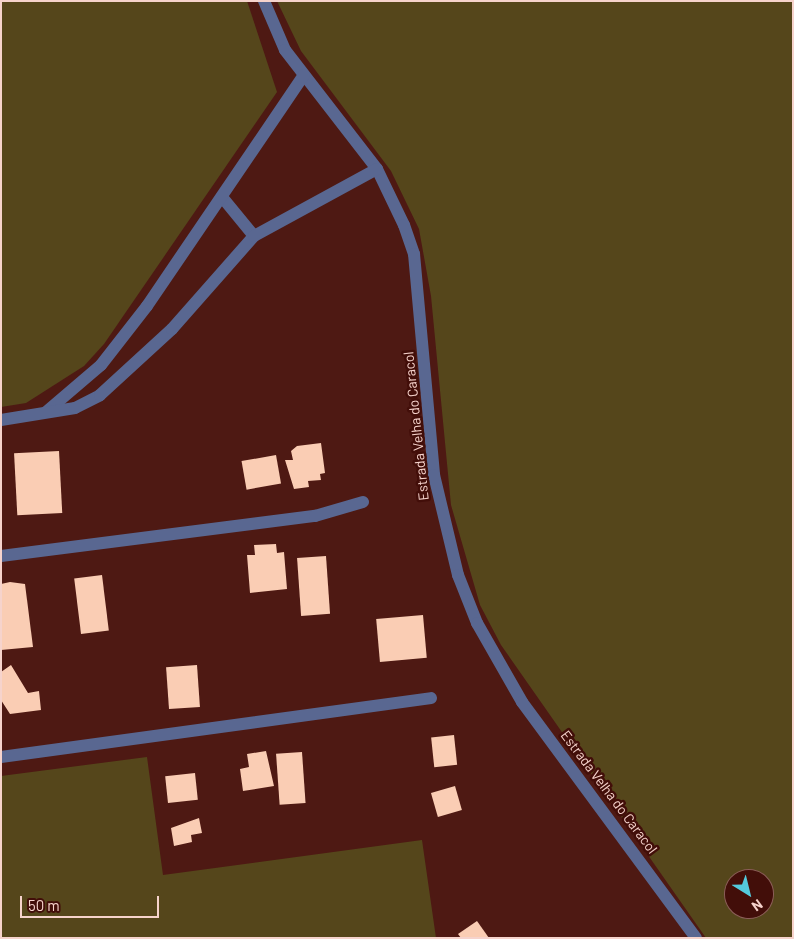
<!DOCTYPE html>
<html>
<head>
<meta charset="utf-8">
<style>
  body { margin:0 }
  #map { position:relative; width:794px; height:939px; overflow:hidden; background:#4e1913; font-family:Barlow,sans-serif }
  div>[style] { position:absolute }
  .green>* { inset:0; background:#55461b }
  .building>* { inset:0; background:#facdb4; transform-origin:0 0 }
  .street>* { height:12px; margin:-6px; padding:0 6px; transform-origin:6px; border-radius:6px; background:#596791 }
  span { translate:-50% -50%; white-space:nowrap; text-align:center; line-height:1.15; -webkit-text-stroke:5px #420e09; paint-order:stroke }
  .street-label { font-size:14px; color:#f6d3cc }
  .frame { position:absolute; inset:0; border:2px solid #f6d3cc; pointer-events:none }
  .north { position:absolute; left:724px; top:869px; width:50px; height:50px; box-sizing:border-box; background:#420e09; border:1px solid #8a5d57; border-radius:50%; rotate:144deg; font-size:14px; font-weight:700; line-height:20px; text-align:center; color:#f6d3cc }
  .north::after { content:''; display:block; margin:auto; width:18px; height:22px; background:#54cadd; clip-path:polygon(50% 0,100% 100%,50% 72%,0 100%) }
  .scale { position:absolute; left:20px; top:896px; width:139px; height:22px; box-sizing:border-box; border:2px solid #f6d3cc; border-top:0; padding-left:6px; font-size:15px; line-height:18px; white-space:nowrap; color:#f6d3cc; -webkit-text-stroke:4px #420e09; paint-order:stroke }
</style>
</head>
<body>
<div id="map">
  <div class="green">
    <i style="clip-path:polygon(1px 1px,247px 1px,277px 92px,104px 344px,84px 366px,26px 403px,1px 407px)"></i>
    <i style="clip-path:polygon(evenodd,277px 1px,793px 1px,793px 938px,706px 938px,501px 645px,480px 605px,451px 505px,431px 296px,419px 229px,391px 171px,301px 51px,277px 1px,734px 879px,764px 879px,764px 909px,734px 909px,734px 879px)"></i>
    <i style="clip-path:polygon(147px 757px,163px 875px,422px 840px,436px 938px,1px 938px,1px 776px)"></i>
  </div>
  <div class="building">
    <i style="clip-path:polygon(321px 443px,325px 473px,320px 474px,321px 480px,308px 481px,309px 487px,294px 489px,285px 460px,293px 460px,291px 451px,297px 446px)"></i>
    <i style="left:59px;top:451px;width:62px;height:45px;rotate:87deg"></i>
    <i style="left:276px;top:455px;width:29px;height:35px;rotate:80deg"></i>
    <i style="clip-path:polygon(276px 544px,277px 553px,284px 552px,287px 589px,250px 593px,247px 555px,255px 555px,254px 545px)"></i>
    <i style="left:326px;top:556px;width:58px;height:29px;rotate:86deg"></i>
    <i style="left:102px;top:575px;width:56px;height:28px;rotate:83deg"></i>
    <i style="clip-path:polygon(10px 582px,25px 584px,33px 647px,1px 650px,1px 584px)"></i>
    <i style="left:423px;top:615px;width:43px;height:47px;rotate:85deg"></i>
    <i style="clip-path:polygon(11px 665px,28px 693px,39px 691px,41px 710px,10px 714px,1px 700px,1px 672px)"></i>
    <i style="left:197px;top:665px;width:42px;height:31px;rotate:86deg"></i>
    <i style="left:454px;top:735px;width:30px;height:23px;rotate:84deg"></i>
    <i style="clip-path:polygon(266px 751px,274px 786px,243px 791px,240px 769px,249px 767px,247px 754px)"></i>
    <i style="left:302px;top:752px;width:51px;height:26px;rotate:86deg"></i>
    <i style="left:195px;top:773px;width:27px;height:30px;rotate:84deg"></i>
    <i style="left:455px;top:786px;width:25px;height:25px;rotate:74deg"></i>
    <i style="clip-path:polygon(199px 818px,202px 833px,191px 835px,192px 842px,174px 846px,171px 828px)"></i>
    <i style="clip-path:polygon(477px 921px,489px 938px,461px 938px,458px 934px)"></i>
  </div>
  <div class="street">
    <i style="left:264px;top:1px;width:53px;rotate:66.8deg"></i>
    <i style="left:285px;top:50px;width:150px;rotate:52.3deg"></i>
    <i style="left:377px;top:169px;width:62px;rotate:64.3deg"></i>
    <i style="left:404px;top:225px;width:31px;rotate:71deg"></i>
    <i style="left:414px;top:254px;width:222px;rotate:84.8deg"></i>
    <i style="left:434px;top:475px;width:103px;rotate:76.5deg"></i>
    <i style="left:458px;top:575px;width:52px;rotate:68.4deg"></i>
    <i style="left:477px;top:623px;width:91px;rotate:60.3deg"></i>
    <i style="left:522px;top:702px;width:293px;rotate:53.6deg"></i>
    <i style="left:222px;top:197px;width:50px;rotate:50.6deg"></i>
    <i style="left:46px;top:412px;width:72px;rotate:-40.5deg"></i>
    <i style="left:101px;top:365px;width:75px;rotate:-52.1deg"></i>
    <i style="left:147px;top:306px;width:279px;rotate:-55.8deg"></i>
    <i style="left:1px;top:420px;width:75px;rotate:-9.2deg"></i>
    <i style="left:75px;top:408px;width:28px;rotate:-27deg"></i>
    <i style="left:100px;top:395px;width:98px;rotate:-42.5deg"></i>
    <i style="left:172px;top:329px;width:124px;rotate:-48.6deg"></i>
    <i style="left:254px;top:236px;width:140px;rotate:-28.6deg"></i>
    <i style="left:1px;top:556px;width:317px;rotate:-7.3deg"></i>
    <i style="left:315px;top:516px;width:50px;rotate:-16.3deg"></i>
    <i style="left:1px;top:757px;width:434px;rotate:-7.8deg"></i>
  </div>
  <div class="street-label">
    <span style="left:416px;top:426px;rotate:-96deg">Estrada Velha do Caracol</span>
    <span style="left:609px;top:792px;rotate:53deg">Estrada Velha do Caracol</span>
  </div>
  <div class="frame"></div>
  <div class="north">N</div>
  <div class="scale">50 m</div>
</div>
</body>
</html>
